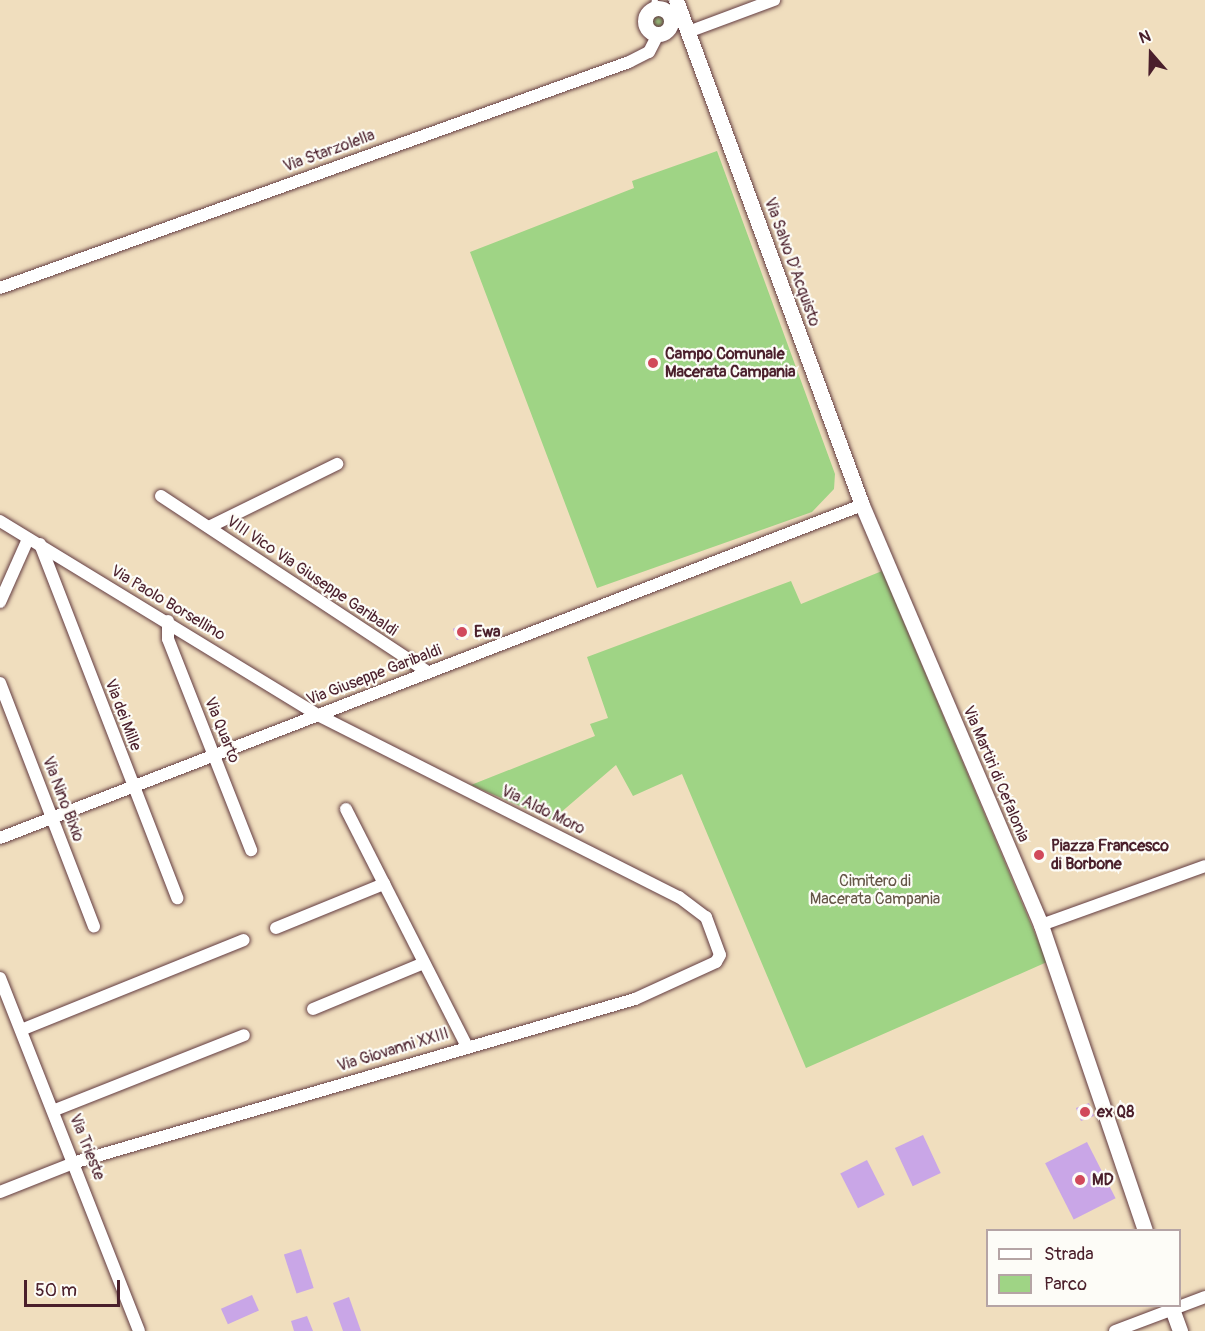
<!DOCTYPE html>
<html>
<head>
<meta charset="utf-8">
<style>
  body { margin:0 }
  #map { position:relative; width:1205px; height:1331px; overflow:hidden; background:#f0debe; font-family:Pangolin,sans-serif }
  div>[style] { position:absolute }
  .green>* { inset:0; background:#9fd485 }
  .round { border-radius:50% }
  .building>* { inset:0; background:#c9a6e7; transform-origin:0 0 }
  .roads { filter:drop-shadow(0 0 2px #633c41) drop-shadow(0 0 2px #633c41) }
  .service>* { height:6px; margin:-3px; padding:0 3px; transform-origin:3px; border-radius:3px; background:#fff }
  .minor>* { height:12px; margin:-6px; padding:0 6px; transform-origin:6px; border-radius:6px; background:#fff }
  .tertiary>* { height:15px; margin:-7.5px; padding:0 7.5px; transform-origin:7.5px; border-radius:7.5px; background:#fff }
  .tertiary>.ring { margin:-7.5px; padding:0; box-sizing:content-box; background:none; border:15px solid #fff; border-radius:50% }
  .dots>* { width:16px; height:16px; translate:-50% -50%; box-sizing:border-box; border:3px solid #fdfcf7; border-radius:50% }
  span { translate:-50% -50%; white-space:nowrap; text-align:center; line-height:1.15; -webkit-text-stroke:4.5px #fdfcf7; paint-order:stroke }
  .street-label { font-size:16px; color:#4a1f2b }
  .poi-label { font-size:16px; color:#4a1f2b; font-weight:700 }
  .left { translate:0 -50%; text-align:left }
  .park-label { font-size:16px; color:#645546 }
  .legend { position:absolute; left:986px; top:1229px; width:195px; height:78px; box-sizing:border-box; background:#fdfcf7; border:2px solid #b5a4a5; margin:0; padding:8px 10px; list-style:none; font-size:18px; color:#4a1f2b }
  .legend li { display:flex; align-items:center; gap:12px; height:30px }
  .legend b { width:30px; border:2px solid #b5a4a5 }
  .north { position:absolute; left:1121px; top:24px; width:60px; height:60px; -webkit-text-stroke:4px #fdfcf7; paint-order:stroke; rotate:340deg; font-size:16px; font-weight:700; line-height:24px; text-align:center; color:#4a1f2b }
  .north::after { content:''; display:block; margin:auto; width:21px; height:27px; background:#4a1f2b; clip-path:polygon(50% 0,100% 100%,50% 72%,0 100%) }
  .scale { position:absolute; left:24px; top:1280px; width:96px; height:27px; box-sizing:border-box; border:3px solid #4a1f2b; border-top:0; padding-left:8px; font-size:18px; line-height:21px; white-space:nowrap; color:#4a1f2b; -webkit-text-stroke:4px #fdfcf7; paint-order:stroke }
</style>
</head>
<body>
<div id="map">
  <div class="green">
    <i class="round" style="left:649px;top:12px;width:18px;height:18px"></i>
    <i style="clip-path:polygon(717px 151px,835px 474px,834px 489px,812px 512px,597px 588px,470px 252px,634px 188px,632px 181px)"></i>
    <i style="clip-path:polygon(882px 571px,1047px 962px,806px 1068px,682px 774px,633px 796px,616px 765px,552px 820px,471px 785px,595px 736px,590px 724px,608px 718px,587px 657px,791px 581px,801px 604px)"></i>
  </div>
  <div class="building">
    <i style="left:466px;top:624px;width:12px;height:14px;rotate:70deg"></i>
    <i style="left:1089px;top:1103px;width:14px;height:14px;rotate:69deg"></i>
    <i style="left:923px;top:1135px;width:42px;height:31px;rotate:65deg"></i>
    <i style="left:1087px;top:1142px;width:63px;height:47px;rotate:63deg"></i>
    <i style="left:867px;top:1160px;width:39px;height:30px;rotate:63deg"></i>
    <i style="left:301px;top:1249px;width:41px;height:18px;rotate:72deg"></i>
    <i style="left:252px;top:1295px;width:17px;height:34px;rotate:66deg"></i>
    <i style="clip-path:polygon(349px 1297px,361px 1331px,343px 1331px,333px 1303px)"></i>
    <i style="clip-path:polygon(307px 1316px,313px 1331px,294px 1331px,291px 1321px)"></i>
  </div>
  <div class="roads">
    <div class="service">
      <i style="left:653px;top:10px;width:10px;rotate:-79deg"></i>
    </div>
    <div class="minor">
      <i style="left:688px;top:32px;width:92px;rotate:-20.4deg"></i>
      <i style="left:0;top:288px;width:668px;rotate:-19.76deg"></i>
      <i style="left:629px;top:62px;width:22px;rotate:-27deg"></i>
      <i style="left:649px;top:52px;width:20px;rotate:-63deg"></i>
      <i style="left:161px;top:496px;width:320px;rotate:33.4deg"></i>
      <i style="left:0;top:521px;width:373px;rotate:31.4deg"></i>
      <i style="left:318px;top:715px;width:404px;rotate:26.8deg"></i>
      <i style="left:679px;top:897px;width:34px;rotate:37deg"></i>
      <i style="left:706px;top:917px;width:40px;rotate:69.8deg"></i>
      <i style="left:720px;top:955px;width:8px;rotate:120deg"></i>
      <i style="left:716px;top:962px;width:89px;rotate:155.4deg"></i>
      <i style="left:635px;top:999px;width:582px;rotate:163.74deg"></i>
      <i style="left:76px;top:1162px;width:82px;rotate:158.5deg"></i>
      <i style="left:209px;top:527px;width:143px;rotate:-26.2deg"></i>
      <i style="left:40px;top:544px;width:380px;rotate:68.8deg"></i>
      <i style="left:0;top:602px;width:69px;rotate:-66deg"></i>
      <i style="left:168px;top:621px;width:18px;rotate:90deg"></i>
      <i style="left:168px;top:639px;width:227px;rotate:68.5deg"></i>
      <i style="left:0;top:683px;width:261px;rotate:68.9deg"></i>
      <i style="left:346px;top:809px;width:265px;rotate:63deg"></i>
      <i style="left:0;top:838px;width:924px;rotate:-21.12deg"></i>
      <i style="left:1041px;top:925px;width:174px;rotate:-19.8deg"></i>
      <i style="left:276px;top:928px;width:117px;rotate:-22.2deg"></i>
      <i style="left:0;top:978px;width:379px;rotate:68.5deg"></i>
      <i style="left:313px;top:1009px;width:120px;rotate:-22.5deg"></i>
      <i style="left:21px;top:1030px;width:240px;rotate:-22deg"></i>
      <i style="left:55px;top:1110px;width:203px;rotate:-21.6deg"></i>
      <i style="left:1115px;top:1331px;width:96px;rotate:-20.7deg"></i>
    </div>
    <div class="tertiary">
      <i style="left:676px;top:0;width:538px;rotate:69.78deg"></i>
      <i style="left:862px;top:505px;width:457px;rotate:66.9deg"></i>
      <i style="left:1041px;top:925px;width:322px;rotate:71.2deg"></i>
      <i class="ring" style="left:645px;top:8px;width:11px;height:11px"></i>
      <i style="left:1171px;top:1306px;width:27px;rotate:70deg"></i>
    </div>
  </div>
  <div class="dots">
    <i style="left:653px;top:363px;background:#d1495b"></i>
    <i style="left:462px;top:632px;background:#d1495b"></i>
    <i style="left:1039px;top:855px;background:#d1495b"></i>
    <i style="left:1085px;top:1112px;background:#d1495b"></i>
    <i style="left:1080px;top:1180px;background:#d1495b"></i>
  </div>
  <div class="street-label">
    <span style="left:329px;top:151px;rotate:-20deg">Via Starzolella</span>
    <span style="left:792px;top:262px;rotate:70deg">Via Salvo D'Acquisto</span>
    <span style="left:312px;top:576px;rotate:34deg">VIII Vico Via Giuseppe Garibaldi</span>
    <span style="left:168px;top:603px;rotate:31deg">Via Paolo Borsellino</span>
    <span style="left:374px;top:675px;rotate:-21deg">Via Giuseppe Garibaldi</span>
    <span style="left:123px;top:715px;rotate:69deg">Via dei Mille</span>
    <span style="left:222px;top:730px;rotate:68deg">Via Quarto</span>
    <span style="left:996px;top:774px;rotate:67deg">Via Martiri di Cefalonia</span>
    <span style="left:63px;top:799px;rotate:69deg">Via Nino Bixio</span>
    <span style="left:543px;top:810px;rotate:26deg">Via Aldo Moro</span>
    <span style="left:393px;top:1050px;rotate:-17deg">Via Giovanni XXIII</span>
    <span style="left:87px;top:1147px;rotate:68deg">Via Trieste</span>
  </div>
  <div class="poi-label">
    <span class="left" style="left:665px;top:363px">Campo Comunale<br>Macerata Campania</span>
    <span class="left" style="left:474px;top:632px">Ewa</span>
    <span class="left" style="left:1051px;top:855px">Piazza Francesco<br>di Borbone</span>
    <span class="left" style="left:1097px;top:1112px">ex Q8</span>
    <span class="left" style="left:1092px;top:1180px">MD</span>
  </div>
  <div class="park-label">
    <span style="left:875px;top:890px">Cimitero di<br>Macerata Campania</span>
  </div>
  <ul class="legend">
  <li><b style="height:8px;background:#fff"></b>Strada</li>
  <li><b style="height:16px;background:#9fd485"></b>Parco</li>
  </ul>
  <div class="north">N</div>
  <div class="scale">50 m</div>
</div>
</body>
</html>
